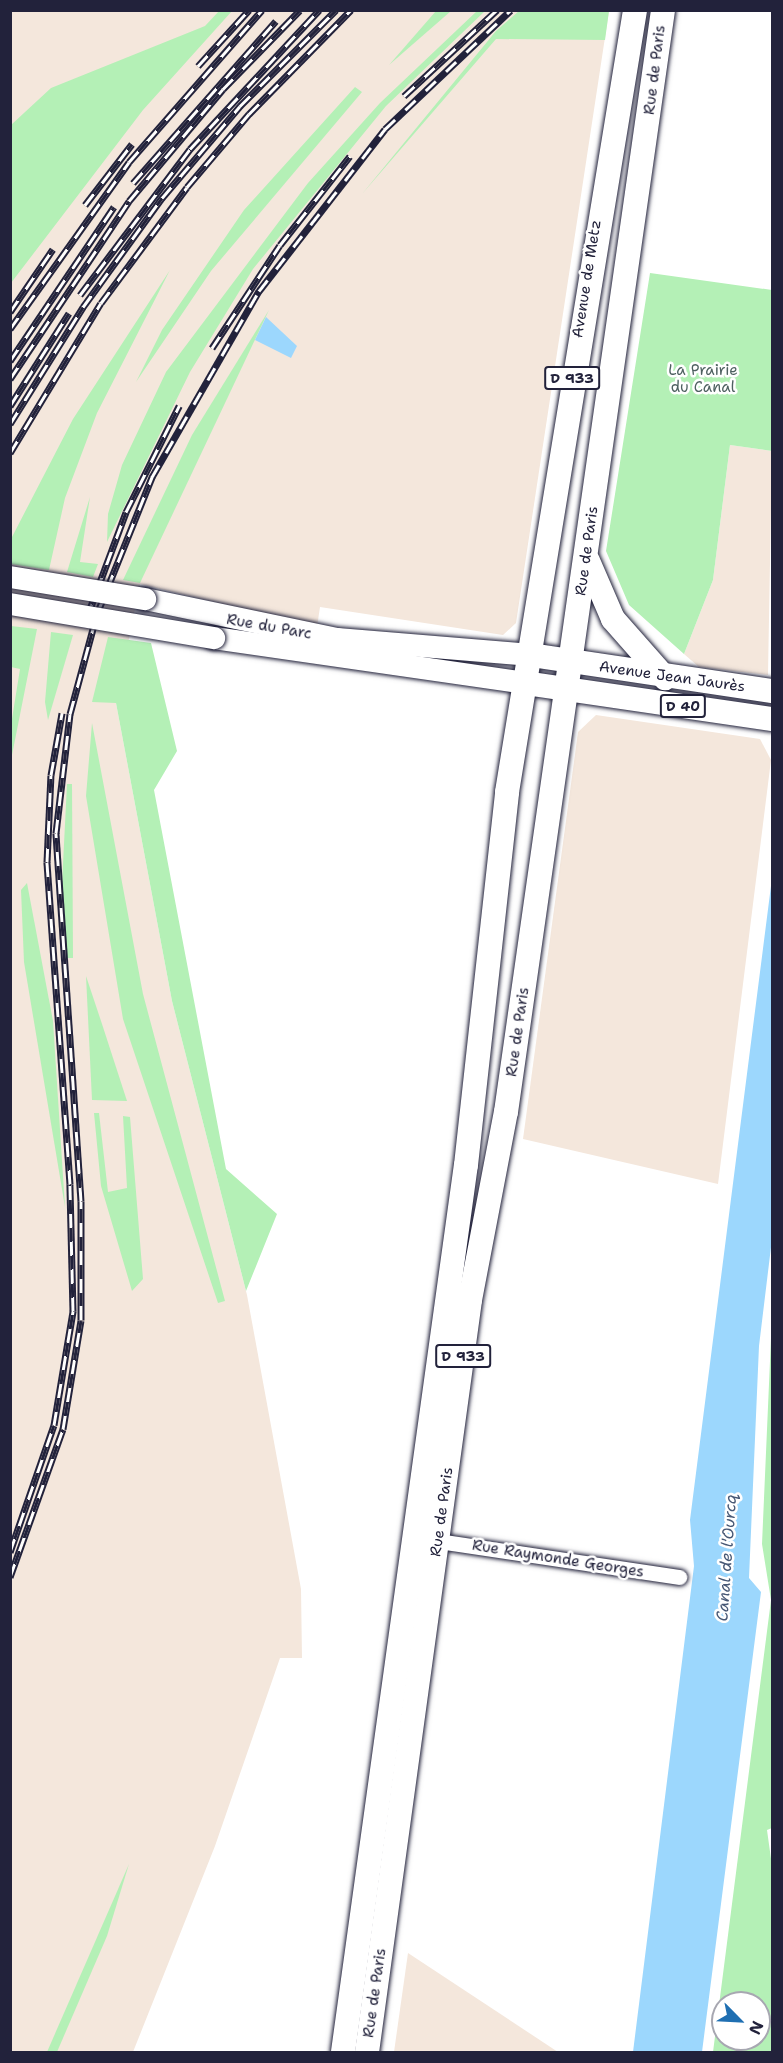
<!DOCTYPE html>
<html>
<head>
<meta charset="utf-8">
<style>
  body { margin:0 }
  #map { position:relative; width:783px; height:2063px; overflow:hidden; background:#fff; font-family:"Shantell Sans",sans-serif }
  div>[style] { position:absolute }
  .built>* { inset:0; background:#f4e7dc }
  .green>* { inset:0; background:#b4f0b6 }
  .water>* { inset:0; background:#9cd7fd }
  .roads { filter:drop-shadow(0 0 2px #22223b) drop-shadow(0 0 2px #22223b) }
  .street>* { height:15px; margin:-7.5px; padding:0 7.5px; transform-origin:7.5px; border-radius:7.5px; background:#fff }
  .secondary>* { height:22px; margin:-11px; padding:0 11px; transform-origin:11px; border-radius:11px; background:#fff }
  .primary>* { height:24px; margin:-12px; padding:0 12px; transform-origin:12px; border-radius:12px; background:#fff }
  .rail>* { height:7px; margin-top:-3.5px; transform-origin:0; background:repeating-linear-gradient(90deg,#fff 0 14px,#22223b 0 28px); box-sizing:border-box; border-block:2px solid #22223b }
  .bridges { filter:drop-shadow(0 0 2px #22223b) drop-shadow(0 0 2px #22223b) }
  .secondary-bridge>* { height:22px; margin:-11px; padding:0 11px; transform-origin:11px; border-radius:11px; background:#fff }
  span { translate:-50% -50%; white-space:nowrap; text-align:center; line-height:1.15; -webkit-text-stroke:5px #fff; paint-order:stroke }
  .shield-label span { padding:2px 4px; background:#fff; border:2px solid; border-radius:4px; -webkit-text-stroke-width:0 }
  .shield-label { font-size:14px; color:#22223b; font-weight:700 }
  .street-label { font-size:15px; color:#22223b }
  .park-label { font-size:15px; color:#4e6060 }
  .water-label { font-size:16px; color:#475875; font-style:italic }
  .frame { position:absolute; inset:0; border:12px solid #22223b; pointer-events:none }
  .north { position:absolute; left:711px; top:1991px; width:60px; height:60px; box-sizing:border-box; background:#fff; border:2px solid #a7a7b1; border-radius:50%; rotate:114deg; font-size:16px; font-weight:700; line-height:24px; text-align:center; color:#22223b }
  .north::after { content:''; display:block; margin:auto; width:21px; height:27px; background:#1f6fb2; clip-path:polygon(50% 0,100% 100%,50% 72%,0 100%) }
</style>
</head>
<body>
<div id="map">
  <div class="built">
    <i style="clip-path:polygon(10px 11px,609px 11px,516px 623px,503px 635px,320px 607px,317px 627px,140px 584px,116px 703px,172px 1001px,247px 1295px,301px 1589px,302px 1658px,280px 1658px,215px 1846px,133px 2052px,11px 2052px)"></i>
    <i style="clip-path:polygon(730px 445px,772px 451px,768px 675px,699px 667px,684px 654px,713px 580px)"></i>
    <i style="clip-path:polygon(596px 715px,760px 739px,771px 760px,718px 1184px,523px 1139px,578px 732px)"></i>
    <i style="clip-path:polygon(408px 1953px,558px 2052px,394px 2052px)"></i>
  </div>
  <div class="green">
    <i style="clip-path:polygon(220px 10px,232px 11px,143px 110px,11px 283px,11px 125px,51px 88px,205px 26px)"></i>
    <i style="clip-path:polygon(436px 11px,451px 11px,389px 65px)"></i>
    <i style="clip-path:polygon(477px 11px,485px 11px,386px 106px,253px 269px,190px 372px,107px 542px,108px 514px,122px 465px,166px 372px,308px 183px,380px 103px)"></i>
    <i style="clip-path:polygon(519px 11px,609px 11px,605px 40px,496px 39px,362px 194px,496px 31px)"></i>
    <i style="clip-path:polygon(355px 87px,362px 92px,211px 271px,136px 382px,162px 330px,244px 210px)"></i>
    <i style="clip-path:polygon(170px 270px,97px 413px,65px 498px,49px 570px,11px 564px,12px 537px,73px 419px)"></i>
    <i style="clip-path:polygon(650px 273px,772px 290px,772px 451px,730px 445px,713px 580px,684px 654px,629px 605px,606px 551px)"></i>
    <i style="clip-path:polygon(269px 310px,140px 583px,123px 580px,192px 435px)"></i>
    <i style="clip-path:polygon(90px 497px,80px 562px,98px 564px,93px 577px,67px 572px)"></i>
    <i style="clip-path:polygon(11px 626px,37px 629px,12px 755px,11px 815px,11px 725px,20px 669px,11px 667px)"></i>
    <i style="clip-path:polygon(51px 632px,73px 635px,48px 720px,45px 702px)"></i>
    <i style="clip-path:polygon(108px 637px,151px 643px,177px 751px,154px 790px,226px 1169px,277px 1214px,246px 1291px,172px 1001px,116px 703px,92px 702px)"></i>
    <i style="clip-path:polygon(92px 723px,143px 994px,225px 1301px,218px 1303px,123px 1019px,86px 796px)"></i>
    <i style="clip-path:polygon(67px 784px,72px 784px,73px 958px,67px 958px,62px 884px)"></i>
    <i style="clip-path:polygon(27px 883px,53px 1021px,65px 1207px,24px 962px,21px 890px)"></i>
    <i style="clip-path:polygon(86px 976px,102px 1024px,127px 1101px,92px 1100px)"></i>
    <i style="clip-path:polygon(94px 1113px,99px 1113px,108px 1192px,127px 1188px,123px 1116px,130px 1117px,143px 1279px,132px 1291px,101px 1186px)"></i>
    <i style="clip-path:polygon(evenodd,772px 1315px,772px 1828px,767px 1830px,772px 1866px,772px 2052px,713px 2052px,771px 1600px,762px 1544px,772px 1315px,723px 2003px,759px 2003px,759px 2039px,723px 2039px,723px 2003px)"></i>
    <i style="clip-path:polygon(129px 1864px,107px 1936px,57px 2052px,47px 2052px)"></i>
  </div>
  <div class="water">
    <i style="clip-path:polygon(266px 317px,297px 346px,291px 358px,255px 340px)"></i>
    <i style="clip-path:polygon(772px 878px,772px 1239px,759px 1346px,749px 1578px,761px 1592px,702px 2052px,633px 2052px,694px 1566px,690px 1520px)"></i>
  </div>
  <div class="roads">
    <div class="street">
      <i style="left:438px;top:1541px;width:244px;rotate:8.5deg"></i>
    </div>
    <div class="secondary">
      <i style="left:145px;top:599px;width:196px;rotate:11.8deg"></i>
      <i style="left:337px;top:639px;width:195px;rotate:4.7deg"></i>
      <i style="left:214px;top:638px;width:314px;rotate:8.2deg"></i>
    </div>
    <div class="primary">
      <i style="left:588px;top:561px;width:63px;rotate:66.7deg"></i>
      <i style="left:613px;top:619px;width:79px;rotate:48.6deg"></i>
      <i style="left:531px;top:655px;width:244px;rotate:8.5deg"></i>
      <i style="left:525px;top:683px;width:250px;rotate:8.3deg"></i>
      <i style="left:343px;top:2052px;width:895px;rotate:-82.11deg"></i>
      <i style="left:466px;top:1165px;width:375px;rotate:-83.7deg"></i>
      <i style="left:507px;top:792px;width:792px;rotate:-80.7deg"></i>
      <i style="left:367px;top:2052px;width:759px;rotate:-82.2deg"></i>
      <i style="left:470px;top:1300px;width:191px;rotate:-79.2deg"></i>
      <i style="left:506px;top:1112px;width:1113px;rotate:-81.89deg"></i>
    </div>
  </div>
  <div class="rail">
    <i style="left:198px;top:66px;width:76px;rotate:-47.7deg"></i>
    <i style="left:404px;top:96px;width:127px;rotate:-42.8deg"></i>
    <i style="left:133px;top:183px;width:216px;rotate:-48.6deg"></i>
    <i style="left:85px;top:205px;width:77px;rotate:-52.4deg"></i>
    <i style="left:80px;top:295px;width:183px;rotate:-53deg"></i>
    <i style="left:190px;top:149px;width:190px;rotate:-47.1deg"></i>
    <i style="left:10px;top:312px;width:76px;rotate:-55.7deg"></i>
    <i style="left:10px;top:329px;width:205px;rotate:-54.5deg"></i>
    <i style="left:129px;top:162px;width:202px;rotate:-48.8deg"></i>
    <i style="left:212px;top:348px;width:123px;rotate:-56.6deg"></i>
    <i style="left:280px;top:245px;width:113px;rotate:-51.8deg"></i>
    <i style="left:10px;top:361px;width:186px;rotate:-56deg"></i>
    <i style="left:10px;top:379px;width:214px;rotate:-56.2deg"></i>
    <i style="left:129px;top:201px;width:146px;rotate:-50deg"></i>
    <i style="left:223px;top:89px;width:110px;rotate:-45.7deg"></i>
    <i style="left:10px;top:406px;width:110px;rotate:-57.6deg"></i>
    <i style="left:10px;top:424px;width:138px;rotate:-58deg"></i>
    <i style="left:83px;top:307px;width:135px;rotate:-54.1deg"></i>
    <i style="left:162px;top:198px;width:121px;rotate:-49.7deg"></i>
    <i style="left:240px;top:106px;width:136px;rotate:-45deg"></i>
    <i style="left:10px;top:453px;width:175px;rotate:-58.8deg"></i>
    <i style="left:101px;top:303px;width:144px;rotate:-53.4deg"></i>
    <i style="left:187px;top:187px;width:96px;rotate:-49.7deg"></i>
    <i style="left:249px;top:114px;width:146px;rotate:-45.6deg"></i>
    <i style="left:87px;top:617px;width:112px;rotate:-69.6deg"></i>
    <i style="left:126px;top:512px;width:119px;rotate:-63.4deg"></i>
    <i style="left:10px;top:1552px;width:134px;rotate:-70.9deg"></i>
    <i style="left:54px;top:1425px;width:116px;rotate:-80.5deg"></i>
    <i style="left:73px;top:1311px;width:127px;rotate:-91.4deg"></i>
    <i style="left:70px;top:1184px;width:323px;rotate:-94.1deg"></i>
    <i style="left:47px;top:862px;width:87px;rotate:-87.4deg"></i>
    <i style="left:51px;top:775px;width:63px;rotate:-79.9deg"></i>
    <i style="left:10px;top:1577px;width:157px;rotate:-70.3deg"></i>
    <i style="left:63px;top:1429px;width:110px;rotate:-80.6deg"></i>
    <i style="left:81px;top:1320px;width:119px;rotate:-90deg"></i>
    <i style="left:81px;top:1201px;width:369px;rotate:-93.9deg"></i>
    <i style="left:56px;top:833px;width:120px;rotate:-83.3deg"></i>
    <i style="left:70px;top:714px;width:104px;rotate:-74.9deg"></i>
    <i style="left:97px;top:614px;width:148px;rotate:-68.1deg"></i>
    <i style="left:152px;top:477px;width:215px;rotate:-60.1deg"></i>
    <i style="left:259px;top:291px;width:205px;rotate:-52.1deg"></i>
    <i style="left:385px;top:129px;width:173px;rotate:-43.4deg"></i>
  </div>
  <div class="bridges">
    <div class="secondary-bridge">
      <i style="left:10px;top:577px;width:137px;rotate:9.3deg"></i>
      <i style="left:10px;top:604px;width:207px;rotate:9.5deg"></i>
    </div>
  </div>
  <div class="shield-label">
    <span style="left:572px;top:378px">D 933</span>
    <span style="left:683px;top:706px">D 40</span>
    <span style="left:463px;top:1356px">D 933</span>
  </div>
  <div class="street-label">
    <span style="left:655px;top:70px;rotate:-83deg">Rue de Paris</span>
    <span style="left:587px;top:279px;rotate:-81deg">Avenue de Metz</span>
    <span style="left:587px;top:551px;rotate:-82deg">Rue de Paris</span>
    <span style="left:269px;top:627px;rotate:10deg">Rue du Parc</span>
    <span style="left:672px;top:677px;rotate:8deg">Avenue Jean Jaurès</span>
    <span style="left:518px;top:1032px;rotate:-82deg">Rue de Paris</span>
    <span style="left:442px;top:1512px;rotate:-82deg">Rue de Paris</span>
    <span style="left:558px;top:1559px;rotate:9deg">Rue Raymonde Georges</span>
    <span style="left:375px;top:1993px;rotate:-82deg">Rue de Paris</span>
  </div>
  <div class="park-label">
    <span style="left:703px;top:379px">La Prairie<br>du Canal</span>
  </div>
  <div class="water-label">
    <span style="left:727px;top:1558px;rotate:-86deg">Canal de l'Ourcq</span>
  </div>
  <div class="frame"></div>
  <div class="north">N</div>
</div>
</body>
</html>
